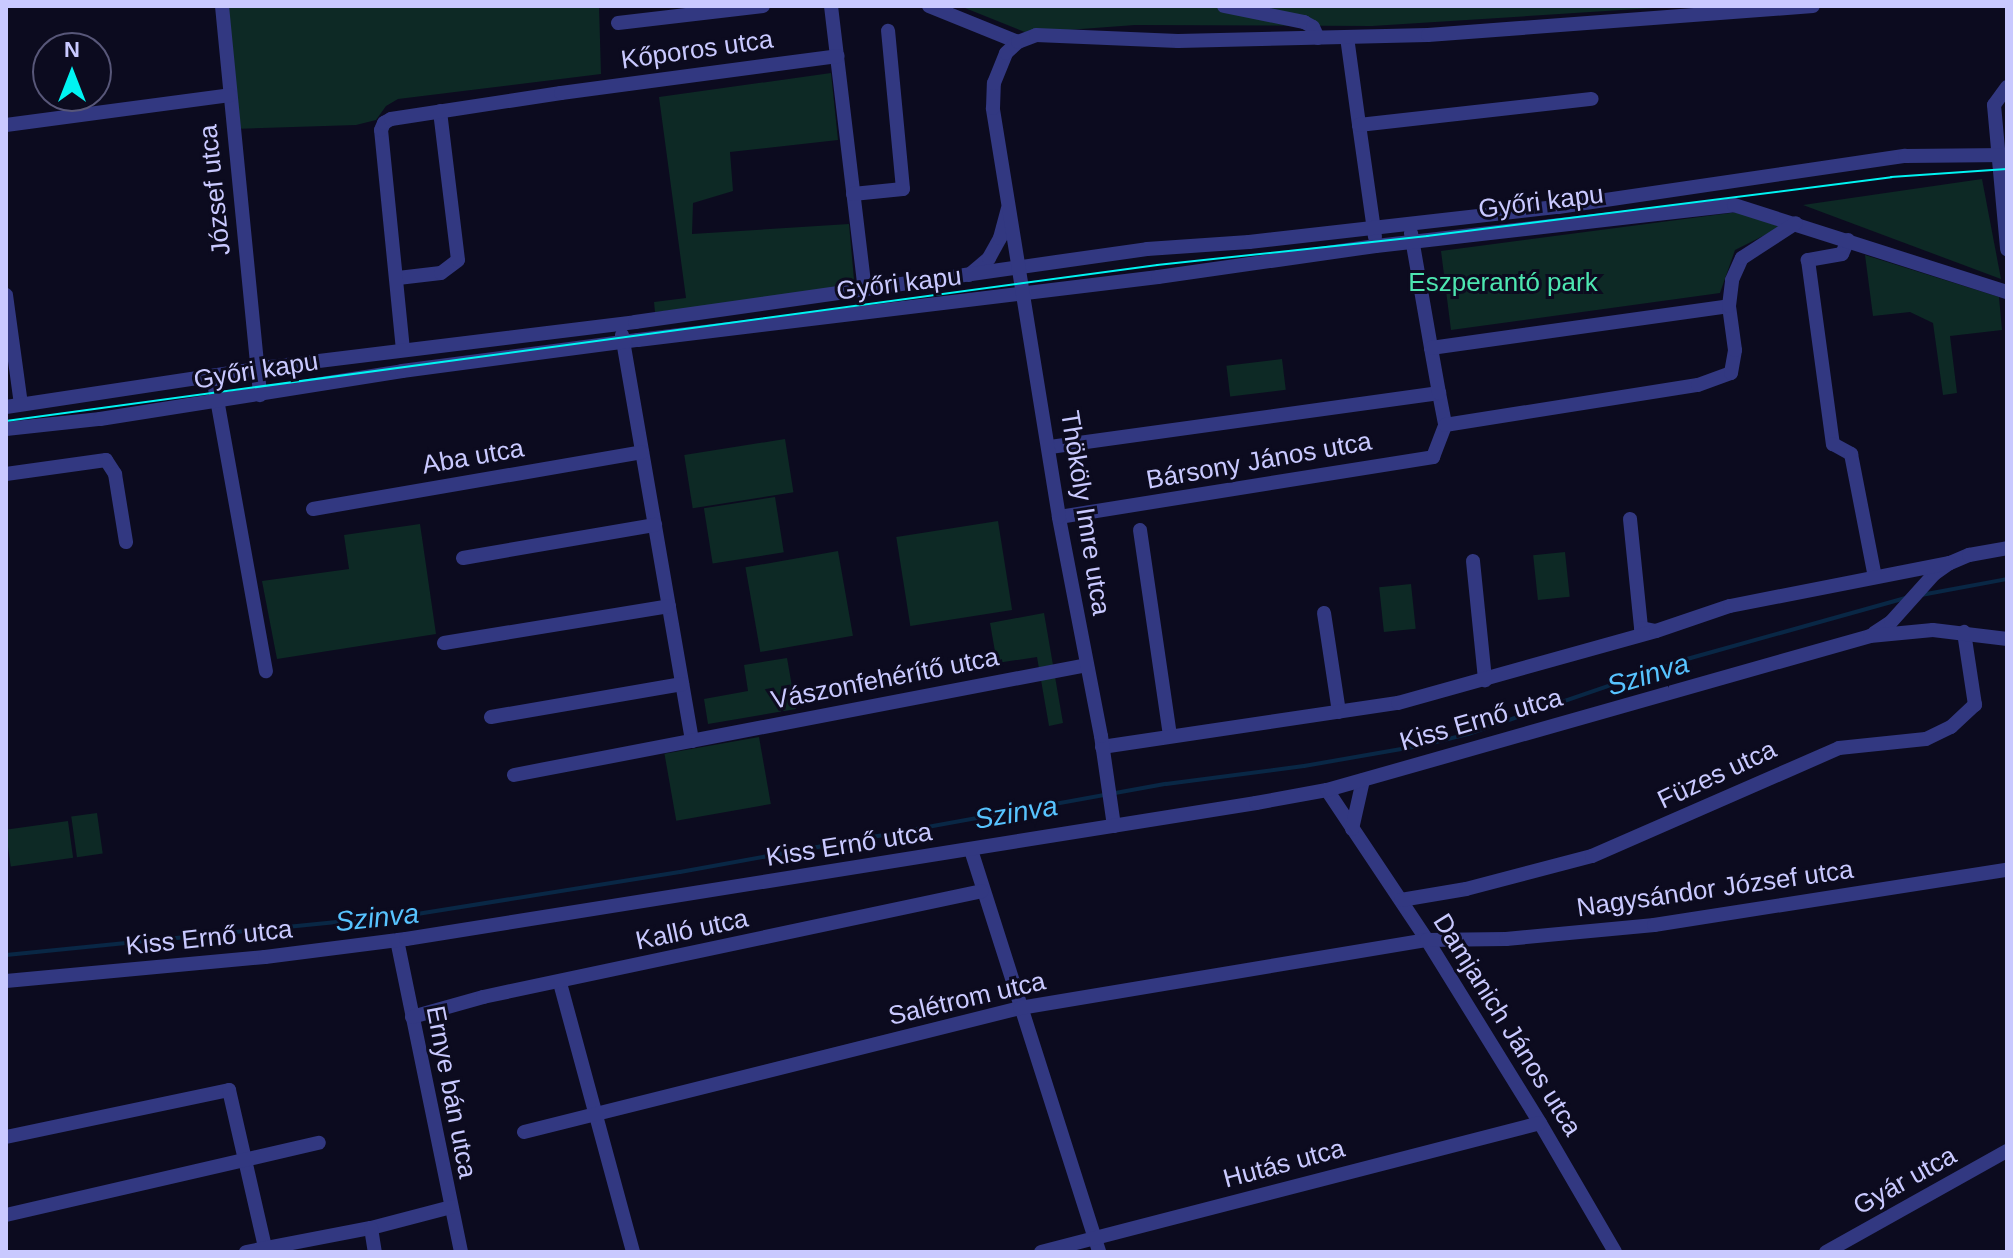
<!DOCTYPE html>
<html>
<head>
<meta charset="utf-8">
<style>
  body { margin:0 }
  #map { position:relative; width:2013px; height:1258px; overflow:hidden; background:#0c0b1f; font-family:Arial,sans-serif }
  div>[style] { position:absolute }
  .green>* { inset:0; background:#0d2925; transform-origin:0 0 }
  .stream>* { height:4px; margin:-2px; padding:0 2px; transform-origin:2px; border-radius:2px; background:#092745 }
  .minor>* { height:14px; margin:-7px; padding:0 7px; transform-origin:7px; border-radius:7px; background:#323881 }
  .tram>* { height:2px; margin:-1px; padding:0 1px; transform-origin:1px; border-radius:1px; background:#00f4f2 }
  span { translate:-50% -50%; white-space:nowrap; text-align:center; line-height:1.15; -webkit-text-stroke:6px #0c0b1f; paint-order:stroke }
  .street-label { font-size:26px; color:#c9c9ff }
  .park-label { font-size:26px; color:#4de6b0 }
  .water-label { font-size:28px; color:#57c3ff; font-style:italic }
  .frame { position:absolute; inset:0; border:8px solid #c9c9ff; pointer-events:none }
  .north { position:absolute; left:32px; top:32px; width:80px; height:80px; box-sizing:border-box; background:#0c0b1f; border:2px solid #585779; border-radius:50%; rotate:0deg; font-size:22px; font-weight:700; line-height:32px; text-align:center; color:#c9c9ff }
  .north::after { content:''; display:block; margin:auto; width:28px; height:36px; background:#00f4f2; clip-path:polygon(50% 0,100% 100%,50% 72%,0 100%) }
</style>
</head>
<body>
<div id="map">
  <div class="green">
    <i style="clip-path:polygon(217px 6px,599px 6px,601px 74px,398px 99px,386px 106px,376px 120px,356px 125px,231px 129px)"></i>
    <i style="clip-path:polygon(960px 6px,1351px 8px,1684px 6px,1372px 26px,1135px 25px,1027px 33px)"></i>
    <i style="clip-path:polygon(831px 73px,838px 140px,730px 152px,733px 191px,693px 203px,692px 234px,849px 224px,855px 291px,655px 312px,654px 302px,686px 298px,659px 97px)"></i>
    <i style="clip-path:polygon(1982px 179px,2001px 279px,1803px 205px,1913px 189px)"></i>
    <i style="clip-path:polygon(1738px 212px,1781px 227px,1735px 250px,1720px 293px,1451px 330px,1441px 251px)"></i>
    <i style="clip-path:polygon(1865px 255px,1999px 297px,2002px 330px,1950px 336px,1957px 393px,1943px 395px,1933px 323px,1910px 312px,1873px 316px)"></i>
    <i style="left:1282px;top:359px;width:31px;height:56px;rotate:83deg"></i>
    <i style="left:785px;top:439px;width:54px;height:102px;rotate:81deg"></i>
    <i style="left:775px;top:497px;width:56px;height:72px;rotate:81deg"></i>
    <i style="left:998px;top:521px;width:90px;height:103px;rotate:81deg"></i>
    <i style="clip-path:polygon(420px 524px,436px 634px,277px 659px,262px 581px,349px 569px,344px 535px)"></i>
    <i style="left:838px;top:551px;width:86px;height:94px;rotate:80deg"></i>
    <i style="left:1565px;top:552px;width:45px;height:32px;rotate:84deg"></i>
    <i style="left:1411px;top:584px;width:45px;height:32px;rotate:84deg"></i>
    <i style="clip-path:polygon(1044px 613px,1063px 723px,1049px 726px,1037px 657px,997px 663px,990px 623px)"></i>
    <i style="clip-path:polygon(787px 658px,796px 709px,708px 724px,704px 699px,748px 691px,744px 665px)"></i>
    <i style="left:759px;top:737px;width:68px;height:96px;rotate:80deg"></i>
    <i style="left:97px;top:813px;width:41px;height:26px;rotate:82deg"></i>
    <i style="left:68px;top:821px;width:37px;height:63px;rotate:82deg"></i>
  </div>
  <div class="stream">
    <i style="left:1921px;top:595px;width:87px;rotate:-10.5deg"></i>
    <i style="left:6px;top:955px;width:413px;rotate:-5.7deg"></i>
    <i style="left:417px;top:914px;width:266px;rotate:-9.1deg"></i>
    <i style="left:680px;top:872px;width:494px;rotate:-10.3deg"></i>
    <i style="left:1166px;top:784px;width:139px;rotate:-7.4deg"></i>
    <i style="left:1304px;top:766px;width:122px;rotate:-9.9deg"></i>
    <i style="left:1424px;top:745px;width:45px;rotate:-14deg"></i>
    <i style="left:1468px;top:734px;width:231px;rotate:-18.9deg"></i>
    <i style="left:1687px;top:659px;width:226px;rotate:-15.6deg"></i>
  </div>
  <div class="minor">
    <i style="left:222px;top:6px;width:391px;rotate:84.4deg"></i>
    <i style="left:831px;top:6px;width:286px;rotate:83.2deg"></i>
    <i style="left:929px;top:6px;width:96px;rotate:22deg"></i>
    <i style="left:1224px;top:6px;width:82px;rotate:11.3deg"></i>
    <i style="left:1304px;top:22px;width:10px;rotate:29deg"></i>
    <i style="left:1313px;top:27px;width:12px;rotate:66deg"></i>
    <i style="left:618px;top:23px;width:146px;rotate:-6.7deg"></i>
    <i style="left:1347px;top:37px;width:89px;rotate:82.2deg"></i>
    <i style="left:2007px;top:87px;width:22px;rotate:126deg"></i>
    <i style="left:1994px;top:105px;width:145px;rotate:84.8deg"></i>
    <i style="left:6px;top:125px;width:226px;rotate:-7.6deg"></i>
    <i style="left:853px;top:194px;width:50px;rotate:-5.7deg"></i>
    <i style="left:903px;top:189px;width:159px;rotate:-95.4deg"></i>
    <i style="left:1411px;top:233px;width:117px;rotate:80.1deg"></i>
    <i style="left:1375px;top:237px;width:113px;rotate:-98.1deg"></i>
    <i style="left:1359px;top:125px;width:234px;rotate:-6.4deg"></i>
    <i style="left:1848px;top:240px;width:15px;rotate:113deg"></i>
    <i style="left:1842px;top:254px;width:35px;rotate:170deg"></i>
    <i style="left:1808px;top:260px;width:186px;rotate:82.3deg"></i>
    <i style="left:1833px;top:444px;width:21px;rotate:29deg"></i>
    <i style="left:1851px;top:454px;width:125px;rotate:79deg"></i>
    <i style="left:969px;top:275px;width:26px;rotate:-40deg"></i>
    <i style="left:989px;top:258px;width:23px;rotate:-61deg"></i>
    <i style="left:1000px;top:238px;width:30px;rotate:-75deg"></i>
    <i style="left:398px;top:278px;width:43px;rotate:-6.6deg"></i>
    <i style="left:441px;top:273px;width:21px;rotate:-37deg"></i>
    <i style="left:458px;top:260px;width:150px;rotate:-96.9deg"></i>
    <i style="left:6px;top:295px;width:110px;rotate:82.2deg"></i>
    <i style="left:622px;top:335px;width:412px;rotate:80.2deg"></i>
    <i style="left:403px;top:350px;width:221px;rotate:-95.7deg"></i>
    <i style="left:381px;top:130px;width:8px;rotate:-67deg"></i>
    <i style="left:384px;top:123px;width:8px;rotate:-30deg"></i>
    <i style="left:391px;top:119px;width:172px;rotate:-8.7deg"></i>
    <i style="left:561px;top:93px;width:279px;rotate:-7.6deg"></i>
    <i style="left:213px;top:377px;width:299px;rotate:79.8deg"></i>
    <i style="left:1439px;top:393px;width:33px;rotate:79deg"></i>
    <i style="left:6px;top:407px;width:267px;rotate:-8.6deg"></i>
    <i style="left:270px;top:367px;width:368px;rotate:-7deg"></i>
    <i style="left:635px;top:322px;width:517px;rotate:-8.11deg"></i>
    <i style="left:1147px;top:249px;width:102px;rotate:-3.9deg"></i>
    <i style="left:1249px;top:242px;width:311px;rotate:-6.5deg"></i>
    <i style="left:1558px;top:207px;width:351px;rotate:-8.4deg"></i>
    <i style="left:1905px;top:156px;width:102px;rotate:-0.6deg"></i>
    <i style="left:6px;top:429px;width:95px;rotate:-6.1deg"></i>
    <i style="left:100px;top:419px;width:306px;rotate:-9deg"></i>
    <i style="left:402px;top:371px;width:238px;rotate:-7.5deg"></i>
    <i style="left:638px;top:340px;width:524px;rotate:-6.91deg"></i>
    <i style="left:1158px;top:277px;width:220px;rotate:-8.1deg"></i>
    <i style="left:1376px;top:246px;width:360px;rotate:-6.5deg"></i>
    <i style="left:1734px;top:205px;width:287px;rotate:17.7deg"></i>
    <i style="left:1050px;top:447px;width:393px;rotate:-7.9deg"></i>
    <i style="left:1439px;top:393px;width:46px;rotate:-100.1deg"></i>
    <i style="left:1431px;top:348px;width:301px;rotate:-8deg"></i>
    <i style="left:6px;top:474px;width:101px;rotate:-8deg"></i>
    <i style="left:106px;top:460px;width:17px;rotate:57deg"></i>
    <i style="left:115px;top:474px;width:69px;rotate:80.8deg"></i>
    <i style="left:313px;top:509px;width:334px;rotate:-9.8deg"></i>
    <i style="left:1059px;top:517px;width:379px;rotate:-9.1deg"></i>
    <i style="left:1433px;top:457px;width:34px;rotate:-69deg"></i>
    <i style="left:1445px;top:425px;width:256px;rotate:-9deg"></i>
    <i style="left:1698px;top:385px;width:35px;rotate:-20deg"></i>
    <i style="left:1731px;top:373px;width:23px;rotate:-80deg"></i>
    <i style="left:1735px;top:350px;width:44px;rotate:-97.8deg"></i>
    <i style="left:1729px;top:306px;width:26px;rotate:-83deg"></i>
    <i style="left:1732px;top:280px;width:24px;rotate:-66deg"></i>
    <i style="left:1742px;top:258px;width:64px;rotate:-32.9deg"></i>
    <i style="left:1630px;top:519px;width:110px;rotate:84.2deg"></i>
    <i style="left:1641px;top:628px;width:14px;rotate:12deg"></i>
    <i style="left:1140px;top:530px;width:208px;rotate:81.7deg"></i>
    <i style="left:463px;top:558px;width:195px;rotate:-9.8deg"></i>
    <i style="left:1473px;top:561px;width:120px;rotate:84.2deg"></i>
    <i style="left:1324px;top:613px;width:100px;rotate:81.4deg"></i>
    <i style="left:1874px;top:633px;width:20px;rotate:-33deg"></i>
    <i style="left:1891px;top:622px;width:64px;rotate:-48.1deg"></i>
    <i style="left:1934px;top:574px;width:19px;rotate:-35deg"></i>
    <i style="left:1950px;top:563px;width:21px;rotate:-23deg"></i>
    <i style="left:1969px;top:555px;width:39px;rotate:-10deg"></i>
    <i style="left:444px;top:643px;width:228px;rotate:-9.3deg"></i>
    <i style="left:491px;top:717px;width:194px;rotate:-9.8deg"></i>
    <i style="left:1102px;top:747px;width:299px;rotate:-8.5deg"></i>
    <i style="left:1398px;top:703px;width:268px;rotate:-15.6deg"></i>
    <i style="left:1656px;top:631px;width:78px;rotate:-18.7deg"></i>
    <i style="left:1730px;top:606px;width:224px;rotate:-11.1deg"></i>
    <i style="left:514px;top:775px;width:583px;rotate:-10.87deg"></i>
    <i style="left:1327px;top:790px;width:180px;rotate:56.3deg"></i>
    <i style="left:1427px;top:940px;width:215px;rotate:58.3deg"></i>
    <i style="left:1540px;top:1123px;width:149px;rotate:59.8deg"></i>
    <i style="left:1114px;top:826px;width:91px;rotate:-98.2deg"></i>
    <i style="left:1101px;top:736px;width:223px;rotate:-100.9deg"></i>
    <i style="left:1059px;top:517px;width:414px;rotate:-99.2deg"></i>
    <i style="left:993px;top:108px;width:25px;rotate:-88deg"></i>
    <i style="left:994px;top:83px;width:32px;rotate:-68deg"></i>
    <i style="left:1006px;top:53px;width:16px;rotate:-43deg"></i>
    <i style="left:1018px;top:42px;width:19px;rotate:-21deg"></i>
    <i style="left:1036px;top:35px;width:142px;rotate:2.4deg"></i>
    <i style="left:1178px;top:41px;width:250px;rotate:-1.4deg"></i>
    <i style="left:1428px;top:35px;width:386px;rotate:-4.3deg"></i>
    <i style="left:1352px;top:829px;width:50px;rotate:-77.3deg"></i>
    <i style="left:971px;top:850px;width:422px;rotate:72.3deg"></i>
    <i style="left:1401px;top:900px;width:66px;rotate:-9.6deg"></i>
    <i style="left:1466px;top:889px;width:130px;rotate:-14.7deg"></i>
    <i style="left:1592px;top:856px;width:270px;rotate:-23.6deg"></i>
    <i style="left:1839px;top:748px;width:87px;rotate:-5.9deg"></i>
    <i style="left:1926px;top:739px;width:28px;rotate:-26deg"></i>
    <i style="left:1951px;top:727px;width:33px;rotate:-43deg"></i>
    <i style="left:1975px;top:705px;width:74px;rotate:-98.6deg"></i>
    <i style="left:397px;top:940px;width:318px;rotate:78.4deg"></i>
    <i style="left:6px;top:981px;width:260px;rotate:-5.3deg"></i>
    <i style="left:265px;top:957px;width:142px;rotate:-7.3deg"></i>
    <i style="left:406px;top:939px;width:861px;rotate:-9.09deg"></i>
    <i style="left:1256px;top:803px;width:72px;rotate:-10.4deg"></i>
    <i style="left:1327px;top:790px;width:564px;rotate:-15.83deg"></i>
    <i style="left:1870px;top:636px;width:63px;rotate:-5.4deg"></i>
    <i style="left:1933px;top:630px;width:75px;rotate:6.9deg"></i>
    <i style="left:560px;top:983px;width:279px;rotate:74.8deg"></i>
    <i style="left:412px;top:1017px;width:74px;rotate:-15.7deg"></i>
    <i style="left:483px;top:997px;width:510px;rotate:-11.99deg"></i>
    <i style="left:524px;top:1132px;width:511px;rotate:-14.04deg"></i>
    <i style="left:1020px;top:1008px;width:413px;rotate:-9.5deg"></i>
    <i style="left:1427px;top:940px;width:79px;rotate:-0.7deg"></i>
    <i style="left:1506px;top:939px;width:149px;rotate:-5.4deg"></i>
    <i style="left:1654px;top:925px;width:357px;rotate:-8.9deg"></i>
    <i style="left:6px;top:1137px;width:228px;rotate:-11.9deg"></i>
    <i style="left:229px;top:1090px;width:166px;rotate:77.1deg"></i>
    <i style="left:6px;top:1215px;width:321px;rotate:-13deg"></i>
    <i style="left:371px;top:1228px;width:83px;rotate:-14.7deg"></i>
    <i style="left:246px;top:1252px;width:127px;rotate:-10.9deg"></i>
    <i style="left:371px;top:1228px;width:24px;rotate:81deg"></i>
    <i style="left:1041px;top:1252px;width:515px;rotate:-14.49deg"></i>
    <i style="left:1826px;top:1252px;width:207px;rotate:-29.2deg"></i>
  </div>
  <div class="tram">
    <i style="left:6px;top:421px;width:1162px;rotate:-7.72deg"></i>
    <i style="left:1157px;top:265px;width:272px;rotate:-6.1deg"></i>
    <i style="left:1427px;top:236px;width:468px;rotate:-7.2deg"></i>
    <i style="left:1891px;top:177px;width:116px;rotate:-3.9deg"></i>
  </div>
  <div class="street-label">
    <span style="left:697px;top:50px;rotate:-8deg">Kőporos utca</span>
    <span style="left:215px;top:190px;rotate:-96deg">József utca</span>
    <span style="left:1541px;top:202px;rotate:-7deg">Győri kapu</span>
    <span style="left:899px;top:284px;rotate:-7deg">Győri kapu</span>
    <span style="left:256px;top:371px;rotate:-9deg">Győri kapu</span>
    <span style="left:473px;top:457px;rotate:-10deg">Aba utca</span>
    <span style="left:1259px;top:461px;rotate:-10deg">Bársony János utca</span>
    <span style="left:1085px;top:513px;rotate:81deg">Thököly Imre utca</span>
    <span style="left:885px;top:679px;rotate:-11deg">Vászonfehérítő utca</span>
    <span style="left:1481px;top:720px;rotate:-16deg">Kiss Ernő utca</span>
    <span style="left:1717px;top:775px;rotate:-25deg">Füzes utca</span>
    <span style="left:849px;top:845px;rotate:-9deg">Kiss Ernő utca</span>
    <span style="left:1715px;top:889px;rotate:-8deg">Nagysándor József utca</span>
    <span style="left:692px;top:930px;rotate:-12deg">Kalló utca</span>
    <span style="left:209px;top:938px;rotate:-6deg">Kiss Ernő utca</span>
    <span style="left:967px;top:999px;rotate:-13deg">Salétrom utca</span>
    <span style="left:1507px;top:1025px;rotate:58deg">Damjanich János utca</span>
    <span style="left:451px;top:1092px;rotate:79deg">Ernye bán utca</span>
    <span style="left:1284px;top:1164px;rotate:-15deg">Hutás utca</span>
    <span style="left:1905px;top:1181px;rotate:-29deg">Gyár utca</span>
  </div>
  <div class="park-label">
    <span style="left:1503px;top:283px">Eszperantó park</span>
  </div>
  <div class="water-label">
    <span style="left:1648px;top:675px;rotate:-17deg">Szinva</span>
    <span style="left:1016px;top:813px;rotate:-10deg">Szinva</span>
    <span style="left:377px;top:918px;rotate:-6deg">Szinva</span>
  </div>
  <div class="frame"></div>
  <div class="north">N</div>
</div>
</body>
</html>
